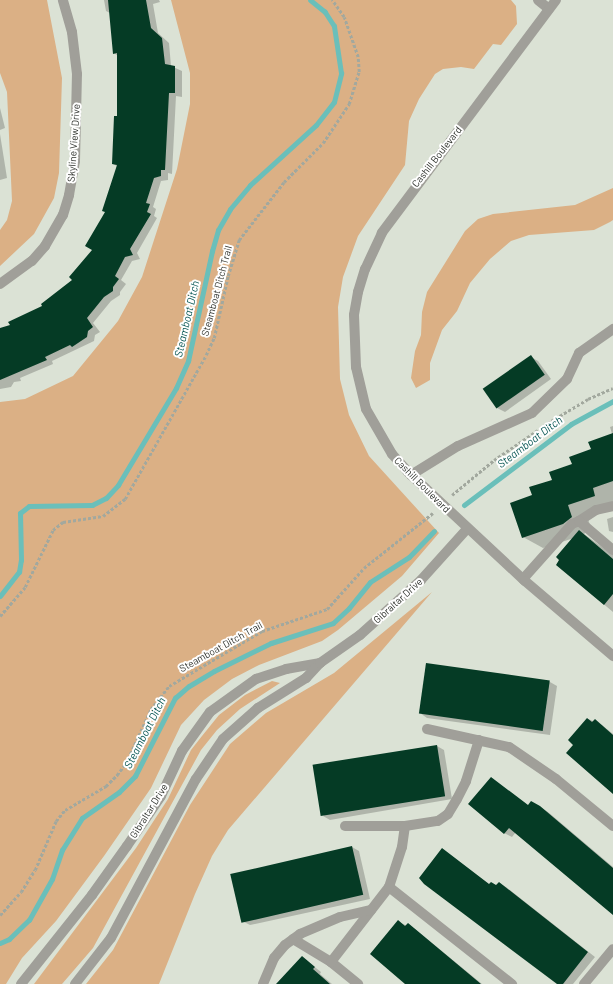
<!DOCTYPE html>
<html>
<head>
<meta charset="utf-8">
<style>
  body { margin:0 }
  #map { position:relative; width:613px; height:984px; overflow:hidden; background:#dbe2d5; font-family:Barlow,sans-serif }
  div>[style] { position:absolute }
  .green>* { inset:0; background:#dbb085 }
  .shadow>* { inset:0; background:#0003 }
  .stream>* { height:5px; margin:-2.5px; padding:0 2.5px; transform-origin:2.5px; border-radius:2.5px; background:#6abfba }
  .building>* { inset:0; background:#053b25; transform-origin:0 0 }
  .path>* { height:2.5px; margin-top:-1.25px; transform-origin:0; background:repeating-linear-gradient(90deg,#a2a89e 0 3px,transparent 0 5px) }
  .service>* { height:10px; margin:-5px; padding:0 5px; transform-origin:5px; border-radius:5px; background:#a09f99 }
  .minor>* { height:10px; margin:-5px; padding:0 5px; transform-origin:5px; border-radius:5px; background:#a09f99 }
  .tertiary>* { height:10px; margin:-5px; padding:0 5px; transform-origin:5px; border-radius:5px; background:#a09f99 }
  span { translate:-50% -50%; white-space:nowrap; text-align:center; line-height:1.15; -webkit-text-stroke:4px #fff; paint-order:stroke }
  .street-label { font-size:10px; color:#2e312c }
  .water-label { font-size:11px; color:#065552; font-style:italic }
</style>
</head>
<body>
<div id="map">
  <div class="green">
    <i style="clip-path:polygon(0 0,47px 0,62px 78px,59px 173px,54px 198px,34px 234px,0 266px,0 230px,7px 220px,12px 201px,7px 92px,0 73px)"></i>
    <i style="clip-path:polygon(171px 0,511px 0,516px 6px,517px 24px,501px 45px,493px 44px,474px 69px,461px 67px,443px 69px,435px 74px,419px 99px,409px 121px,405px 165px,358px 236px,343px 277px,338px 307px,340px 379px,349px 415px,369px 456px,439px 533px,402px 576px,338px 630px,322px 641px,259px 665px,232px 679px,204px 700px,181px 725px,151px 788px,104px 856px,56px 921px,22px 958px,6px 984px,0 984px,0 402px,25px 399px,73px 376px,118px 321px,142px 277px,177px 169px,190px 104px,190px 73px)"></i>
    <i style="clip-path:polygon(613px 188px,613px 220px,610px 222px,594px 230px,529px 235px,511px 241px,490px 259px,470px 283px,457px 311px,442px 330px,430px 363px,430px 380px,416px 388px,411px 378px,415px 351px,421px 335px,422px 312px,427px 292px,465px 231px,478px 219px,493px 214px,575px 205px)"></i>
    <i style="clip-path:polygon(432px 592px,228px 830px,212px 856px,195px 894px,159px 984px,86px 984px,113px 950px,190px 805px,230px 744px,266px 713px,334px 673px)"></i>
    <i style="clip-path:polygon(272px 681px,280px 683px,240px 709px,217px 730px,201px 750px,93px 948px,62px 984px,34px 984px,136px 848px,168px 799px,191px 750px,202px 736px,219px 715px,245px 695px)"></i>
  </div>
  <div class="shadow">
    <i style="clip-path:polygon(104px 0,159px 0,160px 2px,153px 4px,158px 33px,169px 43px,171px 66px,182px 71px,182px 97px,176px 96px,172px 174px,168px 173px,168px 180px,161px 181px,153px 207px,156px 209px,154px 216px,157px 218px,137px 253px,140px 259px,132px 261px,121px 280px,126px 284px,120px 292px,120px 295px,111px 301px,93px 323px,100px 332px,95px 335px,94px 341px,52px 361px,53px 364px,20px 378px,21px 381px,14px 382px,11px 387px,0 389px,0 329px,11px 326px,44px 307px,73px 280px,94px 250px,106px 212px,117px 166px,113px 164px,118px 117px,118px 56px,114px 53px,110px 13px,106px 11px)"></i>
    <i style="clip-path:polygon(0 108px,5px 128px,0 130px)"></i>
    <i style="clip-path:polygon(0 134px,7px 178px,0 180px)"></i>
    <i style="clip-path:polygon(531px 357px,538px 361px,551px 379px,505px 412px,497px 408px)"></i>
    <i style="clip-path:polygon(613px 426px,613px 503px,587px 516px,591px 528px,584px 534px,613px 555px,613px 612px,557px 565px,574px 538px,543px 548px,523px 537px,533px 496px,612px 434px,610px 427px)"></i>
    <i style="clip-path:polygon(613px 517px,613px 532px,609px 531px,607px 519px)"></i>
    <i style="clip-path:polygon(550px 682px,557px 686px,550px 735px,427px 718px,420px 713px)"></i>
    <i style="clip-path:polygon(588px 719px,602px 725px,613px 734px,613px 793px,575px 745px)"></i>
    <i style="clip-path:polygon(437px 746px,444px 750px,452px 799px,330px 820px,323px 816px)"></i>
    <i style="clip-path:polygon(491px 778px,529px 806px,532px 802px,548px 812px,613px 867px,613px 914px,516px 832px,512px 837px,504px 833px)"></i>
    <i style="clip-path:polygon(352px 847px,359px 851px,370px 899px,250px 925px,242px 921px)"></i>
    <i style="clip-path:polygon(449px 854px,490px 885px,497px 886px,499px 883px,506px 887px,595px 957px,573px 984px,559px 984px)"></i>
    <i style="clip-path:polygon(398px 922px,415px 929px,482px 984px,407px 984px)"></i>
    <i style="clip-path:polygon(302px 957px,321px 972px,320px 974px,332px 984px,278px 984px)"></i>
  </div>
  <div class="stream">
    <i style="left:464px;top:505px;width:134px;rotate:-37.1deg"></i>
    <i style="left:571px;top:424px;width:48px;rotate:-28.7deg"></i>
    <i style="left:0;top:596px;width:31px;rotate:-52deg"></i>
    <i style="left:19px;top:572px;width:12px;rotate:-81deg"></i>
    <i style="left:21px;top:560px;width:47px;rotate:-91.2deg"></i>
    <i style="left:20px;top:513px;width:11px;rotate:-38deg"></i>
    <i style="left:29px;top:506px;width:63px;rotate:-0.9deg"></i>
    <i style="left:92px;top:505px;width:16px;rotate:-27deg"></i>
    <i style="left:106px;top:498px;width:18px;rotate:-47deg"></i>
    <i style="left:118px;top:485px;width:113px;rotate:-59.1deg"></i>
    <i style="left:176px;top:388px;width:30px;rotate:-66deg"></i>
    <i style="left:188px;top:361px;width:113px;rotate:-77.7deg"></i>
    <i style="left:212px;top:251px;width:22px;rotate:-74deg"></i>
    <i style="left:218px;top:230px;width:24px;rotate:-60deg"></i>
    <i style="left:230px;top:209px;width:31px;rotate:-50deg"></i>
    <i style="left:250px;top:185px;width:89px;rotate:-42.3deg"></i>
    <i style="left:316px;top:125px;width:29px;rotate:-52deg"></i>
    <i style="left:334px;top:102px;width:30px;rotate:-76deg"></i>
    <i style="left:341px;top:73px;width:48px;rotate:-98.5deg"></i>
    <i style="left:334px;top:26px;width:17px;rotate:-123deg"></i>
    <i style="left:325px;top:12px;width:19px;rotate:-141deg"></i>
    <i style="left:0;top:943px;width:10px;rotate:-24deg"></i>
    <i style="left:9px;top:939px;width:28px;rotate:-44deg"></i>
    <i style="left:29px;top:920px;width:47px;rotate:-60.7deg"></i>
    <i style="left:52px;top:879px;width:31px;rotate:-71deg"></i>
    <i style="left:62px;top:850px;width:38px;rotate:-58deg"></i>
    <i style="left:82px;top:818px;width:45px;rotate:-35.1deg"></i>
    <i style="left:119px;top:792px;width:23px;rotate:-45deg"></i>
    <i style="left:135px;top:776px;width:88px;rotate:-62.9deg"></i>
    <i style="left:175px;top:698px;width:18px;rotate:-41deg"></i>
    <i style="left:189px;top:686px;width:29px;rotate:-31deg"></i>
    <i style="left:214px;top:671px;width:64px;rotate:-26.2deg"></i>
    <i style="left:271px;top:643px;width:65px;rotate:-17.9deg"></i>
    <i style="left:333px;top:623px;width:22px;rotate:-43deg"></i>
    <i style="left:349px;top:608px;width:33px;rotate:-51deg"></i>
    <i style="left:370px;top:582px;width:46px;rotate:-32.7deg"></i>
    <i style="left:409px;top:557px;width:36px;rotate:-46deg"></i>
  </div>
  <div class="building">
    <i style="clip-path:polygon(108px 0,146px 0,151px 28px,162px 38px,165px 64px,175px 66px,175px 93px,169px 93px,165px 170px,161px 170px,161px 176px,154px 178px,146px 203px,150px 204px,147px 212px,151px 214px,130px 249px,133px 255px,125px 257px,115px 276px,119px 279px,113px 287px,113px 291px,104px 297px,87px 318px,93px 327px,88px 331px,87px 337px,72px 347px,70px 345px,45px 357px,47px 360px,0 380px,0 328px,10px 325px,8px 322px,42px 306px,41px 304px,72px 280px,69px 277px,92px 250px,85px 246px,105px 212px,102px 211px,117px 165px,112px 164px,114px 116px,117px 116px,117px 53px,113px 54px)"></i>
    <i style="left:531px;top:355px;width:24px;height:59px;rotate:55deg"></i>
    <i style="clip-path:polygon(613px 433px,613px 481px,593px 488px,595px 496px,568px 505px,572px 517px,563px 524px,522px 538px,510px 503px,532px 495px,529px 487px,552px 480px,549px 472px,572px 464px,569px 457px,591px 449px,588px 442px)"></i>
    <i style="clip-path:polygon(579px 530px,613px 559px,613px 594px,604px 605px,556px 565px,559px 560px,556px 557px)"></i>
    <i style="left:426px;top:663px;width:125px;height:51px;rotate:8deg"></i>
    <i style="clip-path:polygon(587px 718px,592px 722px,595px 719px,613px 735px,613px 794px,566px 753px,573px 745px,568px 740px)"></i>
    <i style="left:437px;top:745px;width:52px;height:126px;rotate:81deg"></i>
    <i style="clip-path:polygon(491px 777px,528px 805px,531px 801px,540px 806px,613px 868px,613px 915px,509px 828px,504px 834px,468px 804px)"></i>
    <i style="left:352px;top:846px;width:50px;height:125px;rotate:77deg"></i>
    <i style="clip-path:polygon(442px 848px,489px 884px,491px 882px,496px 885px,499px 882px,588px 952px,563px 984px,557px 984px,424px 884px,419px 878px)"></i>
    <i style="clip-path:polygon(398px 920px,405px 926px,408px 923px,481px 984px,405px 984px,370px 954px)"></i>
    <i style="clip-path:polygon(302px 956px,315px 967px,313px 969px,330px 984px,276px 984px)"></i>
  </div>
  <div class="path">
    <i style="left:452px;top:495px;width:55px;rotate:-39.8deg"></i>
    <i style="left:494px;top:460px;width:69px;rotate:-34.4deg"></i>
    <i style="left:551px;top:421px;width:43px;rotate:-30.7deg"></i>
    <i style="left:588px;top:399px;width:27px;rotate:-24deg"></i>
    <i style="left:0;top:616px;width:38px;rotate:-49deg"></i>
    <i style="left:25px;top:587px;width:64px;rotate:-63.8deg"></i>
    <i style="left:53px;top:530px;width:13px;rotate:-39deg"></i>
    <i style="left:63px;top:522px;width:40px;rotate:-8.5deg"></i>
    <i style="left:103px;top:516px;width:28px;rotate:-38deg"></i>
    <i style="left:125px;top:499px;width:165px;rotate:-60.6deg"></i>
    <i style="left:206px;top:355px;width:19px;rotate:-65deg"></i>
    <i style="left:214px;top:338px;width:64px;rotate:-77.3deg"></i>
    <i style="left:228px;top:276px;width:38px;rotate:-73deg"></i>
    <i style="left:239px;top:240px;width:73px;rotate:-52.2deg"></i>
    <i style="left:284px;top:182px;width:55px;rotate:-45deg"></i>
    <i style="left:323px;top:143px;width:47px;rotate:-56.3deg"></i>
    <i style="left:349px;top:104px;width:34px;rotate:-73deg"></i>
    <i style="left:359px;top:72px;width:15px;rotate:-94deg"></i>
    <i style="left:358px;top:57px;width:42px;rotate:-109.3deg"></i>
    <i style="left:344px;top:17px;width:21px;rotate:-125deg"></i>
    <i style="left:0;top:915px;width:31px;rotate:-48deg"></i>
    <i style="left:21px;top:892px;width:26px;rotate:-58deg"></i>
    <i style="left:35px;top:870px;width:53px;rotate:-66.8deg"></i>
    <i style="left:56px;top:821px;width:14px;rotate:-51deg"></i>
    <i style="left:65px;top:810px;width:48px;rotate:-30.3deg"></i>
    <i style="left:106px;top:786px;width:16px;rotate:-45deg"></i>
    <i style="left:117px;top:775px;width:15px;rotate:-53deg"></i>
    <i style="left:126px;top:763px;width:60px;rotate:-65.2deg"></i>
    <i style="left:151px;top:709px;width:29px;rotate:-52deg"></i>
    <i style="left:169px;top:686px;width:108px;rotate:-30.6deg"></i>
    <i style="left:262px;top:631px;width:69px;rotate:-18.7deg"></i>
    <i style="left:327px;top:609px;width:55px;rotate:-47.9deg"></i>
    <i style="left:364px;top:568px;width:88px;rotate:-38.6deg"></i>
  </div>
  <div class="service">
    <i style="left:411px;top:475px;width:55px;rotate:-31.7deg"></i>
    <i style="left:458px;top:446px;width:81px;rotate:-24deg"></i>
    <i style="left:532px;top:413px;width:49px;rotate:-44.2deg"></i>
    <i style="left:567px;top:379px;width:29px;rotate:-65deg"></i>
    <i style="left:579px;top:353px;width:42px;rotate:-35.2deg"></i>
    <i style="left:579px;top:521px;width:20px;rotate:-33deg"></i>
    <i style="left:596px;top:510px;width:17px;rotate:-13deg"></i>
    <i style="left:523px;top:579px;width:74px;rotate:-48.3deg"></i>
    <i style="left:572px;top:524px;width:8px;rotate:-23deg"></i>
    <i style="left:579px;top:521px;width:45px;rotate:40.5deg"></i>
    <i style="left:427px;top:729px;width:84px;rotate:12.4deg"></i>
    <i style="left:509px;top:747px;width:57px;rotate:34.2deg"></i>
    <i style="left:556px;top:779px;width:74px;rotate:39.5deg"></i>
    <i style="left:345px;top:826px;width:60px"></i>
    <i style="left:405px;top:826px;width:33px;rotate:-9deg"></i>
    <i style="left:438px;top:821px;width:12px;rotate:-35deg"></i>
    <i style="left:448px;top:814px;width:17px;rotate:-59deg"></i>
    <i style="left:457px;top:799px;width:20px;rotate:-63deg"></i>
    <i style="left:466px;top:781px;width:43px;rotate:-72.4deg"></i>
    <i style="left:389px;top:887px;width:157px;rotate:38.3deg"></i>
    <i style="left:293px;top:939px;width:44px;rotate:31.2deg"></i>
    <i style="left:331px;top:962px;width:35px;rotate:39deg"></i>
    <i style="left:331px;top:962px;width:95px;rotate:-52.3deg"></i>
    <i style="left:389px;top:887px;width:42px;rotate:-72deg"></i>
    <i style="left:402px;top:847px;width:21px;rotate:-82deg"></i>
    <i style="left:263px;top:984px;width:28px;rotate:-67deg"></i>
    <i style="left:274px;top:958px;width:17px;rotate:-50deg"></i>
    <i style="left:285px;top:945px;width:19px;rotate:-36deg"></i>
    <i style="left:300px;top:934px;width:43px;rotate:-23deg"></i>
    <i style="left:340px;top:917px;width:32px;rotate:-13deg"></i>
    <i style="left:584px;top:984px;width:45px;rotate:-50.4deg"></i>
  </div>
  <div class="minor">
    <i style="left:538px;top:0;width:14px;rotate:39deg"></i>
    <i style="left:0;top:284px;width:39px;rotate:-36deg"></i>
    <i style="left:32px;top:261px;width:20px;rotate:-49deg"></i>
    <i style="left:45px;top:246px;width:36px;rotate:-60deg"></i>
    <i style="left:63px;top:215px;width:21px;rotate:-73deg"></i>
    <i style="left:69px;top:195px;width:35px;rotate:-80deg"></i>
    <i style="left:75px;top:161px;width:87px;rotate:-88.7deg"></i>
    <i style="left:77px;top:74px;width:42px;rotate:-96.8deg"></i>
    <i style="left:72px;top:32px;width:33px;rotate:-106deg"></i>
    <i style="left:21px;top:984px;width:114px;rotate:-51.4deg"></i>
    <i style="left:92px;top:895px;width:60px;rotate:-54.5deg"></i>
    <i style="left:127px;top:846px;width:60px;rotate:-55.8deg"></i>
    <i style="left:161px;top:796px;width:50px;rotate:-65deg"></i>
    <i style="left:182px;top:751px;width:48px;rotate:-54.3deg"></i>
    <i style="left:210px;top:712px;width:57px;rotate:-35.7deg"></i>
    <i style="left:256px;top:679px;width:32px;rotate:-18deg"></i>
    <i style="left:286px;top:669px;width:35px;rotate:-10deg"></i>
    <i style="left:75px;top:984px;width:58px;rotate:-52deg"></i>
    <i style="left:111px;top:938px;width:180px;rotate:-61.9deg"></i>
    <i style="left:196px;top:779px;width:48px;rotate:-56deg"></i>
    <i style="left:223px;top:739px;width:47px;rotate:-41.5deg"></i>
    <i style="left:258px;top:708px;width:57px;rotate:-32deg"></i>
    <i style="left:306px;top:678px;width:21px;rotate:-47deg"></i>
    <i style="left:320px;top:663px;width:49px;rotate:-35deg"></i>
    <i style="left:360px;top:635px;width:82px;rotate:-42deg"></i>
    <i style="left:421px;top:580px;width:69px;rotate:-48deg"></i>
  </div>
  <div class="tertiary">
    <i style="left:556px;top:0;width:291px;rotate:126.8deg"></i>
    <i style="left:382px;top:233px;width:40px;rotate:115deg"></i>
    <i style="left:365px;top:269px;width:24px;rotate:107deg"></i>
    <i style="left:358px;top:292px;width:23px;rotate:100deg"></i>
    <i style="left:354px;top:315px;width:52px;rotate:87.8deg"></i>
    <i style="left:356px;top:367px;width:43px;rotate:76.6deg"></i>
    <i style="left:366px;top:409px;width:52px;rotate:60deg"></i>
    <i style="left:392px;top:454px;width:24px;rotate:48deg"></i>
    <i style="left:408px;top:472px;width:160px;rotate:43deg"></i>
    <i style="left:525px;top:581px;width:116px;rotate:40.4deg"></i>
  </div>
  <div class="street-label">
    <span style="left:74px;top:143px;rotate:-86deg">Skyline View Drive</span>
    <span style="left:437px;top:157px;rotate:-52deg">Cashill Boulevard</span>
    <span style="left:217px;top:291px;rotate:-75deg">Steamboat Ditch Trail</span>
    <span style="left:422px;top:485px;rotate:45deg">Cashill Boulevard</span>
    <span style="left:398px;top:601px;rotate:-42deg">Gibraltar Drive</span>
    <span style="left:221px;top:647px;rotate:-29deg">Steamboat Ditch Trail</span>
    <span style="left:149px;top:811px;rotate:-58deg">Gibraltar Drive</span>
  </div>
  <div class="water-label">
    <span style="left:187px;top:319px;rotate:-77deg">Steamboat Ditch</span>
    <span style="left:530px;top:442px;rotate:-37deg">Steamboat Ditch</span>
    <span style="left:145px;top:733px;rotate:-63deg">Steamboat Ditch</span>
  </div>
</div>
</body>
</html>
